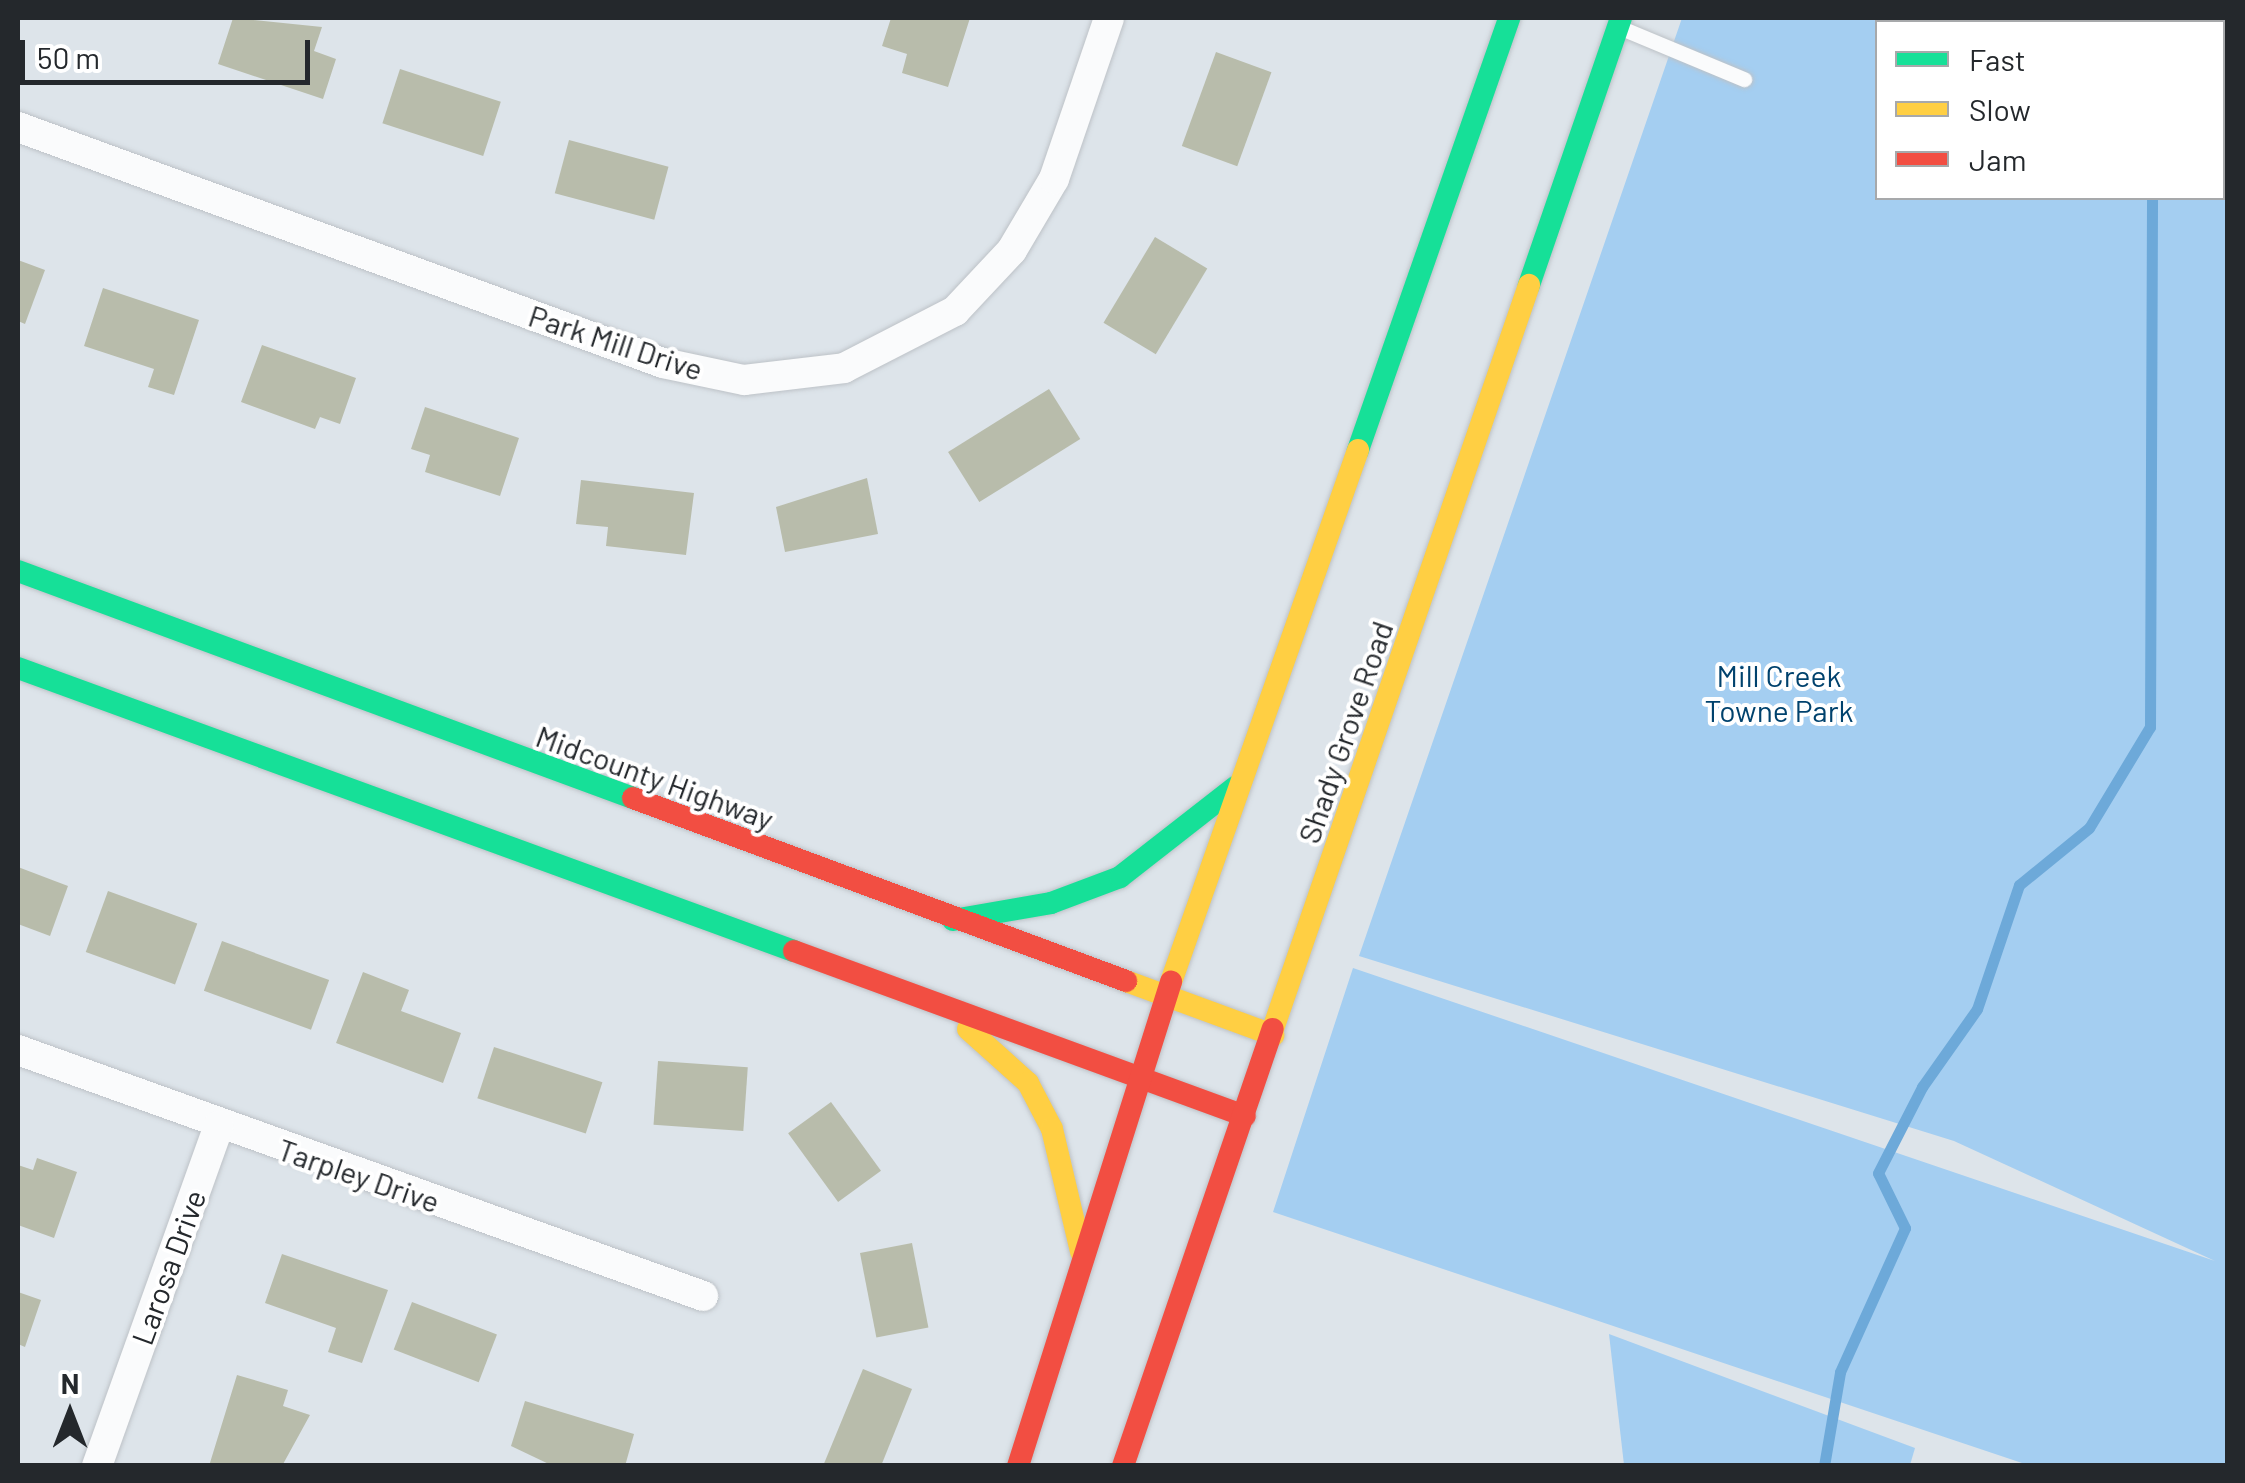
<!DOCTYPE html>
<html>
<head>
<meta charset="utf-8">
<style>
  body { margin:0 }
  #map { position:relative; width:2245px; height:1483px; overflow:hidden; background:#dde4ea; font-family:Barlow,sans-serif }
  div>[style] { position:absolute }
  .green>* { inset:0; background:#a4cef1 }
  .stream>* { height:11px; margin:-5.5px; padding:0 5.5px; transform-origin:5.5px; border-radius:5.5px; background:#6da9d9 }
  .building>* { inset:0; background:#b8bcab; transform-origin:0 0 }
  .roads { filter:drop-shadow(0 0 2px #bdc2c7) drop-shadow(0 0 2px #bdc2c7) }
  .lane>* { height:15px; margin:-7.5px; padding:0 7.5px; transform-origin:7.5px; border-radius:7.5px; background:#fafbfc }
  .street>* { height:30px; margin:-15px; padding:0 15px; transform-origin:15px; border-radius:15px; background:#fafbfc }
  .fast>* { height:22px; margin:-11px; padding:0 11px; transform-origin:11px; border-radius:11px; background:#16e098 }
  .slow>* { height:22px; margin:-11px; padding:0 11px; transform-origin:11px; border-radius:11px; background:#ffcf43 }
  .jam>* { height:22px; margin:-11px; padding:0 11px; transform-origin:11px; border-radius:11px; background:#f24e42 }
  span { translate:-50% -50%; white-space:nowrap; text-align:center; line-height:1.15; -webkit-text-stroke:8px #fff; paint-order:stroke }
  .street-label { font-size:30px; color:#24282c }
  .park-label { font-size:30px; color:#00426d }
  .frame { position:absolute; inset:0; border:20px solid #24282c; pointer-events:none }
  .legend { position:absolute; left:1875px; top:20px; width:350px; height:180px; box-sizing:border-box; background:#fff; border:2px solid #a7a9ab; margin:0; padding:12px 18px; list-style:none; font-size:30px; color:#24282c }
  .legend li { display:flex; align-items:center; gap:20px; height:50px }
  .legend b { width:50px; border:2px solid #a7a9ab }
  .north { position:absolute; left:20px; top:1363px; width:100px; height:100px; -webkit-text-stroke:8px #fff; paint-order:stroke; rotate:0deg; font-size:28px; font-weight:700; line-height:40px; text-align:center; color:#24282c }
  .north::after { content:''; display:block; margin:auto; width:35px; height:45px; background:#24282c; clip-path:polygon(50% 0,100% 100%,50% 72%,0 100%) }
  .scale { position:absolute; left:20px; top:40px; width:290px; height:45px; box-sizing:border-box; border:5px solid #24282c; border-top:0; padding-left:12px; font-size:30px; line-height:35px; white-space:nowrap; color:#24282c; -webkit-text-stroke:8px #fff; paint-order:stroke }
</style>
</head>
<body>
<div id="map">
  <div class="green">
    <i style="clip-path:polygon(evenodd,1682px 18px,2227px 18px,2227px 1465px,2028px 1465px,1273px 1212px,1353px 968px,2215px 1261px,1954px 1141px,1359px 956px,1682px 18px,1878px 22px,2222px 22px,2222px 198px,1878px 198px,1878px 22px)"></i>
    <i style="clip-path:polygon(1609px 1334px,1915px 1448px,1910px 1465px,1624px 1465px)"></i>
  </div>
  <div class="stream">
    <i style="left:2144px;top:18px;width:4px;rotate:90deg"></i>
    <i style="left:1824px;top:1466px;width:95px;rotate:-80.3deg"></i>
    <i style="left:1840px;top:1372px;width:158px;rotate:-65.7deg"></i>
    <i style="left:1905px;top:1228px;width:61px;rotate:-116.1deg"></i>
    <i style="left:1878px;top:1173px;width:97px;rotate:-62.9deg"></i>
    <i style="left:1922px;top:1087px;width:95px;rotate:-54.8deg"></i>
    <i style="left:1977px;top:1009px;width:131px;rotate:-71.3deg"></i>
    <i style="left:2019px;top:885px;width:90px;rotate:-39.2deg"></i>
    <i style="left:2089px;top:828px;width:118px;rotate:-58.9deg"></i>
    <i style="left:2150px;top:727px;width:529px;rotate:-89.78deg"></i>
  </div>
  <div class="building">
    <i style="clip-path:polygon(233px 18px,322px 27px,314px 51px,336px 59px,323px 99px,218px 64px)"></i>
    <i style="clip-path:polygon(891px 18px,970px 18px,948px 87px,902px 73px,907px 54px,882px 46px)"></i>
    <i style="left:1216px;top:52px;width:59px;height:100px;rotate:20deg"></i>
    <i style="left:400px;top:69px;width:106px;height:57px;rotate:18deg"></i>
    <i style="left:569px;top:140px;width:103px;height:55px;rotate:15deg"></i>
    <i style="left:1155px;top:237px;width:61px;height:100px;rotate:31deg"></i>
    <i style="clip-path:polygon(18px 260px,45px 270px,25px 324px,18px 321px)"></i>
    <i style="clip-path:polygon(103px 288px,199px 320px,174px 395px,148px 387px,154px 369px,84px 346px)"></i>
    <i style="clip-path:polygon(262px 345px,356px 378px,340px 424px,320px 417px,315px 429px,241px 402px)"></i>
    <i style="left:1049px;top:389px;width:59px;height:119px;rotate:58deg"></i>
    <i style="clip-path:polygon(425px 407px,519px 438px,500px 496px,425px 472px,430px 455px,411px 449px)"></i>
    <i style="clip-path:polygon(867px 478px,878px 534px,785px 552px,776px 507px)"></i>
    <i style="clip-path:polygon(581px 480px,694px 493px,686px 555px,606px 546px,608px 527px,576px 524px)"></i>
    <i style="clip-path:polygon(18px 867px,68px 886px,50px 936px,18px 924px)"></i>
    <i style="left:108px;top:891px;width:95px;height:65px;rotate:20deg"></i>
    <i style="left:222px;top:941px;width:114px;height:53px;rotate:20deg"></i>
    <i style="clip-path:polygon(363px 972px,409px 990px,401px 1011px,461px 1033px,443px 1083px,336px 1043px)"></i>
    <i style="left:494px;top:1047px;width:114px;height:54px;rotate:18deg"></i>
    <i style="left:658px;top:1061px;width:90px;height:64px;rotate:4deg"></i>
    <i style="left:831px;top:1102px;width:85px;height:53px;rotate:54deg"></i>
    <i style="clip-path:polygon(37px 1158px,77px 1172px,54px 1238px,18px 1225px,18px 1165px,33px 1170px)"></i>
    <i style="left:912px;top:1243px;width:86px;height:53px;rotate:79deg"></i>
    <i style="clip-path:polygon(282px 1254px,388px 1290px,362px 1363px,328px 1352px,336px 1328px,265px 1303px)"></i>
    <i style="clip-path:polygon(18px 1292px,41px 1300px,25px 1347px,18px 1344px)"></i>
    <i style="left:412px;top:1302px;width:91px;height:51px;rotate:21deg"></i>
    <i style="clip-path:polygon(863px 1369px,912px 1389px,881px 1466px,823px 1466px)"></i>
    <i style="clip-path:polygon(237px 1375px,288px 1390px,283px 1406px,310px 1415px,282px 1466px,209px 1466px)"></i>
    <i style="clip-path:polygon(525px 1401px,634px 1434px,625px 1466px,553px 1466px,511px 1446px)"></i>
  </div>
  <div class="roads">
    <div class="lane">
      <i style="left:1626px;top:30px;width:128px;rotate:22.6deg"></i>
    </div>
    <div class="street">
      <i style="left:18px;top:127px;width:687px;rotate:20.1deg"></i>
      <i style="left:663px;top:363px;width:83px;rotate:11.9deg"></i>
      <i style="left:744px;top:380px;width:101px;rotate:-6.8deg"></i>
      <i style="left:844px;top:368px;width:125px;rotate:-27.2deg"></i>
      <i style="left:955px;top:311px;width:83px;rotate:-46.9deg"></i>
      <i style="left:1012px;top:250px;width:82px;rotate:-59.4deg"></i>
      <i style="left:1054px;top:179px;width:170px;rotate:-71.1deg"></i>
      <i style="left:18px;top:1050px;width:728px;rotate:19.75deg"></i>
      <i style="left:97px;top:1466px;width:361px;rotate:-70.3deg"></i>
    </div>
    <div class="fast">
      <i style="left:1529px;top:285px;width:282px;rotate:-71deg"></i>
      <i style="left:1358px;top:450px;width:458px;rotate:-70.7deg"></i>
      <i style="left:18px;top:571px;width:656px;rotate:20.26deg"></i>
      <i style="left:18px;top:668px;width:826px;rotate:20.04deg"></i>
      <i style="left:953px;top:920px;width:99px;rotate:-9.8deg"></i>
      <i style="left:1051px;top:903px;width:74px;rotate:-20.6deg"></i>
      <i style="left:1120px;top:877px;width:146px;rotate:-38deg"></i>
    </div>
    <div class="slow">
      <i style="left:1126px;top:981px;width:157px;rotate:20.2deg"></i>
      <i style="left:1171px;top:982px;width:564px;rotate:-70.63deg"></i>
      <i style="left:968px;top:1029px;width:81px;rotate:42deg"></i>
      <i style="left:1028px;top:1083px;width:52px;rotate:62.4deg"></i>
      <i style="left:1052px;top:1129px;width:126px;rotate:76.7deg"></i>
      <i style="left:1273px;top:1029px;width:787px;rotate:-71.01deg"></i>
    </div>
    <div class="jam">
      <i style="left:633px;top:798px;width:526px;rotate:20.36deg"></i>
      <i style="left:794px;top:951px;width:480px;rotate:20.1deg"></i>
      <i style="left:1018px;top:1466px;width:508px;rotate:-72.46deg"></i>
      <i style="left:1123px;top:1466px;width:462px;rotate:-71.1deg"></i>
    </div>
  </div>
  <div class="street-label">
    <span style="left:616px;top:342px;rotate:18deg">Park Mill Drive</span>
    <span style="left:1345px;top:732px;rotate:-71deg">Shady Grove Road</span>
    <span style="left:655px;top:777px;rotate:20deg">Midcounty Highway</span>
    <span style="left:359px;top:1175px;rotate:19deg">Tarpley Drive</span>
    <span style="left:168px;top:1267px;rotate:-70deg">Larosa Drive</span>
  </div>
  <div class="park-label">
    <span style="left:1779px;top:692px">Mill Creek<br>Towne Park</span>
  </div>
  <div class="frame"></div>
  <ul class="legend">
  <li><b style="height:12px;background:#16e098"></b>Fast</li>
  <li><b style="height:12px;background:#ffcf43"></b>Slow</li>
  <li><b style="height:12px;background:#f24e42"></b>Jam</li>
  </ul>
  <div class="north">N</div>
  <div class="scale">50 m</div>
</div>
</body>
</html>
